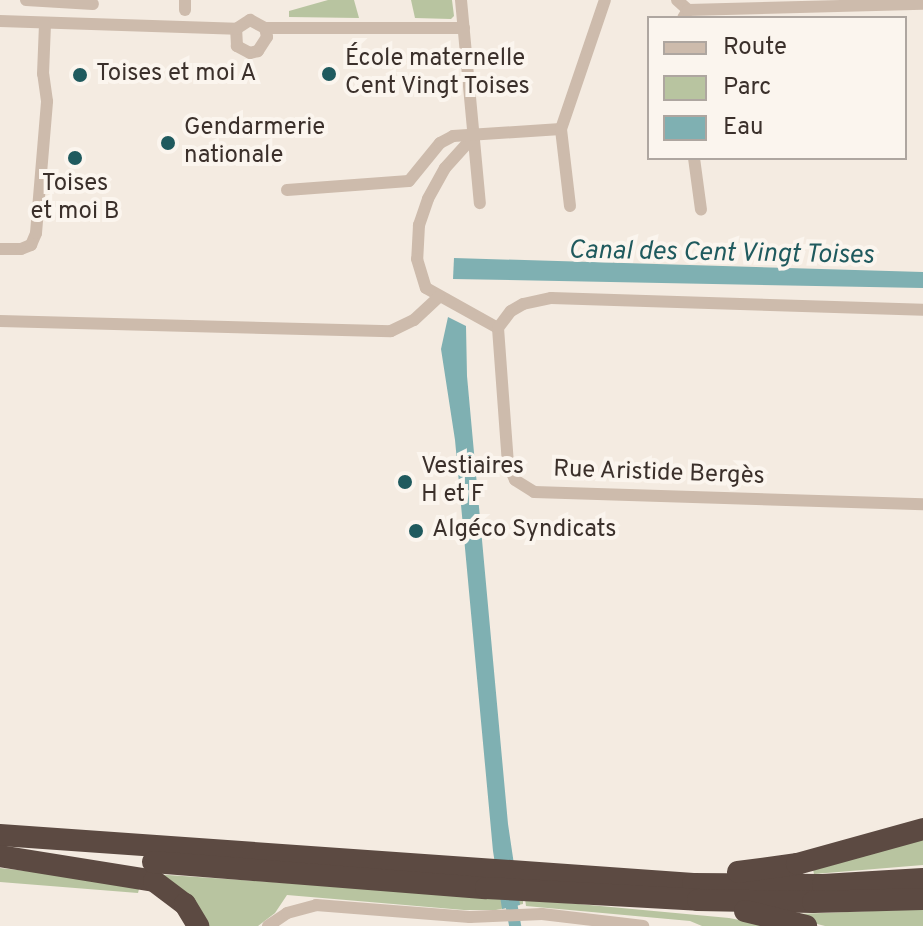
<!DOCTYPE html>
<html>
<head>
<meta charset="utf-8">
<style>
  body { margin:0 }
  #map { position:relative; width:923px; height:926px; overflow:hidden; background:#f4ebe1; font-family:Overpass,sans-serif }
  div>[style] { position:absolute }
  .green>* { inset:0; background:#b8c4a0 }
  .water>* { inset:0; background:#7fb0b2 }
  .canal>* { height:12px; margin:-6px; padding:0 6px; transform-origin:6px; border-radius:6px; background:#7fb0b2 }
  .street>* { height:12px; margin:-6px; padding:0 6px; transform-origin:6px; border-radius:6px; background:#cdbbac }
  .highway>* { height:22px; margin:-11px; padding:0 11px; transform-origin:11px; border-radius:11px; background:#5c4a42 }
  .dots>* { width:22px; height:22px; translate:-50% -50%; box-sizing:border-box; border:4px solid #fbf5ee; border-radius:50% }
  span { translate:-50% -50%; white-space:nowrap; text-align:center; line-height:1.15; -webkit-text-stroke:8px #fbf5ee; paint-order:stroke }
  .poi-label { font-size:24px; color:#3b302b }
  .left { translate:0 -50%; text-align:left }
  .street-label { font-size:24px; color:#3b302b }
  .water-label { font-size:26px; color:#1f5a5e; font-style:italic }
  .legend { position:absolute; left:647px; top:16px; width:260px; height:144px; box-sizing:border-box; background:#fbf5ee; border:2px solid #aea6a0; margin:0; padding:10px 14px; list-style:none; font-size:24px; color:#3b302b }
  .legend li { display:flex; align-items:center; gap:16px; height:40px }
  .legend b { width:40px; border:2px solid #aea6a0 }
</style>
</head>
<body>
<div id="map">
  <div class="green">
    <i style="clip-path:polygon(328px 0,354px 0,359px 18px,289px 17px,289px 11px)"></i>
    <i style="clip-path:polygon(411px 0,452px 0,454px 16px,451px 19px,415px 18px)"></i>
    <i style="clip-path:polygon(923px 834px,923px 865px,814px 874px,812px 865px)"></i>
    <i style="clip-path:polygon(0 868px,44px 873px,140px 885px,138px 893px,0 882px)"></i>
    <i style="clip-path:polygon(153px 874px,523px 899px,523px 904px,496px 910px,464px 910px,287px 895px,275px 913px,258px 926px,205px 926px)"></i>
    <i style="clip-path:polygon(525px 899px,729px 918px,770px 926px,702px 926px,690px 921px,526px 906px)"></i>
    <i style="clip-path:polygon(923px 909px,923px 926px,825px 926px,805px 921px,797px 914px)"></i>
  </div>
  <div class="water">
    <i style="clip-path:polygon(454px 258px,923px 272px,923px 288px,453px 279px)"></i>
    <i style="clip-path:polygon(448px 317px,466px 326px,467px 376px,508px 824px,520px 905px,502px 909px,493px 851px,455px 440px,441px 349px)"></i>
  </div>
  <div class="canal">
    <i style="left:509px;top:891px;width:36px;rotate:80deg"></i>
  </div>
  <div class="street">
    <i style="left:26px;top:0;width:67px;rotate:3.4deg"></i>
    <i style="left:461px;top:0;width:204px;rotate:84.7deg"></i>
    <i style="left:677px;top:0;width:15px;rotate:42deg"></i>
    <i style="left:688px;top:10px;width:9px;rotate:122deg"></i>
    <i style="left:185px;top:10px;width:10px;rotate:-90deg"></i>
    <i style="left:688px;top:10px;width:235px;rotate:-1.5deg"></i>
    <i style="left:0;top:21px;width:236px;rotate:1.9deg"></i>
    <i style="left:265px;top:28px;width:9px;rotate:77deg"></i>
    <i style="left:267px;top:37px;width:17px;rotate:123deg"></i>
    <i style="left:258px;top:51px;width:8px;rotate:166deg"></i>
    <i style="left:250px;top:53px;width:15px;rotate:-152deg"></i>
    <i style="left:237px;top:46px;width:17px;rotate:-93deg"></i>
    <i style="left:236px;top:29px;width:17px;rotate:-33deg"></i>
    <i style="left:250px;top:20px;width:17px;rotate:28deg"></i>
    <i style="left:265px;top:28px;width:199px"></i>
    <i style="left:473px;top:137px;width:42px;rotate:132.1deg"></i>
    <i style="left:445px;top:168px;width:35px;rotate:119deg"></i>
    <i style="left:428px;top:199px;width:28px;rotate:109deg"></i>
    <i style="left:419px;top:225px;width:34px;rotate:93deg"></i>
    <i style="left:417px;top:259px;width:30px;rotate:73deg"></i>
    <i style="left:426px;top:288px;width:82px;rotate:29.1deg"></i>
    <i style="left:694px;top:158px;width:52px;rotate:82.3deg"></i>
    <i style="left:287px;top:190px;width:122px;rotate:-4.2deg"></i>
    <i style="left:409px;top:181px;width:49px;rotate:-50.8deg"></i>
    <i style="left:440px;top:143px;width:15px;rotate:-28deg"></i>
    <i style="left:453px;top:136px;width:108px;rotate:-3.7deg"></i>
    <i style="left:570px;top:206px;width:78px;rotate:-96.7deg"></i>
    <i style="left:561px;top:129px;width:136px;rotate:-71.2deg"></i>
    <i style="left:0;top:249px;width:21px"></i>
    <i style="left:21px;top:249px;width:11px;rotate:-22deg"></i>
    <i style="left:31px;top:245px;width:13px;rotate:-67deg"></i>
    <i style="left:36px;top:233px;width:132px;rotate:-85.2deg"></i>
    <i style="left:47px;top:101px;width:27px;rotate:-98deg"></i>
    <i style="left:43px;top:74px;width:49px;rotate:-87.7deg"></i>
    <i style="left:0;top:321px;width:391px;rotate:1.5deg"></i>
    <i style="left:391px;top:331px;width:25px;rotate:-26deg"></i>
    <i style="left:414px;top:320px;width:34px;rotate:-43deg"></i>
    <i style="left:498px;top:328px;width:136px;rotate:85.8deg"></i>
    <i style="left:508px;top:464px;width:17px;rotate:66deg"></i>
    <i style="left:515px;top:480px;width:22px;rotate:32deg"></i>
    <i style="left:534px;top:492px;width:389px;rotate:1.8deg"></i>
    <i style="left:498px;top:328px;width:21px;rotate:-53deg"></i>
    <i style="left:511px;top:311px;width:14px;rotate:-30deg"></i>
    <i style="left:523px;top:304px;width:29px;rotate:-12deg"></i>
    <i style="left:551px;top:298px;width:372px;rotate:1.8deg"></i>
    <i style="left:268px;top:926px;width:23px;rotate:-34deg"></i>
    <i style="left:287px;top:913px;width:30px;rotate:-15deg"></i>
    <i style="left:316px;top:905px;width:154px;rotate:4.5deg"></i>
    <i style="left:470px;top:917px;width:72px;rotate:-2.4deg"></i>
    <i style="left:542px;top:914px;width:102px;rotate:6.8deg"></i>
  </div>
  <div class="highway">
    <i style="left:0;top:835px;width:695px;rotate:4.04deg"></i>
    <i style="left:693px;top:884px;width:130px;rotate:0.4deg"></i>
    <i style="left:823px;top:885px;width:100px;rotate:-3.4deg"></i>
    <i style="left:0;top:856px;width:156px;rotate:9.2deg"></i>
    <i style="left:154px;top:881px;width:39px;rotate:37deg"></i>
    <i style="left:185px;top:904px;width:26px;rotate:59deg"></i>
    <i style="left:153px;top:862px;width:334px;rotate:4.5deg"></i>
    <i style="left:486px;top:888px;width:212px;rotate:3.2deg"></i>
    <i style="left:698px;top:900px;width:115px;rotate:1deg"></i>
    <i style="left:813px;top:902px;width:110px;rotate:-1.6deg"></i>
    <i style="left:738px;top:872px;width:60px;rotate:-7.7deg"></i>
    <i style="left:797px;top:864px;width:131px;rotate:-15.5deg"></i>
    <i style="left:745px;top:911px;width:63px;rotate:13.8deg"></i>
  </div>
  <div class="dots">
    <i style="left:329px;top:74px;background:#1f5a5e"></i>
    <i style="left:80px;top:75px;background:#1f5a5e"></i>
    <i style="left:168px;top:143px;background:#1f5a5e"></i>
    <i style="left:75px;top:158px;background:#1f5a5e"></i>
    <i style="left:405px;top:482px;background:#1f5a5e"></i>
    <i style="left:416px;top:531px;background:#1f5a5e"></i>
  </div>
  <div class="poi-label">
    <span class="left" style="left:345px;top:74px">École maternelle<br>Cent Vingt Toises</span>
    <span class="left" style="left:96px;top:75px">Toises et moi A</span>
    <span class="left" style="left:184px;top:143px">Gendarmerie<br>nationale</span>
    <span style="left:75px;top:199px">Toises<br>et moi B</span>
    <span class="left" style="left:421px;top:482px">Vestiaires<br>H et F</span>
    <span class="left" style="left:432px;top:531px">Algéco Syndicats</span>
  </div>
  <div class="street-label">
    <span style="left:659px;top:474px;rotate:2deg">Rue Aristide Bergès</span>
  </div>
  <div class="water-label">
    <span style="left:721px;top:254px;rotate:1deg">Canal des Cent Vingt Toises</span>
  </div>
  <ul class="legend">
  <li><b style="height:10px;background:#cdbbac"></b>Route</li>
  <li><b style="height:22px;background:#b8c4a0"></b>Parc</li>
  <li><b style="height:22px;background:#7fb0b2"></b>Eau</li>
  </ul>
</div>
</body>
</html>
